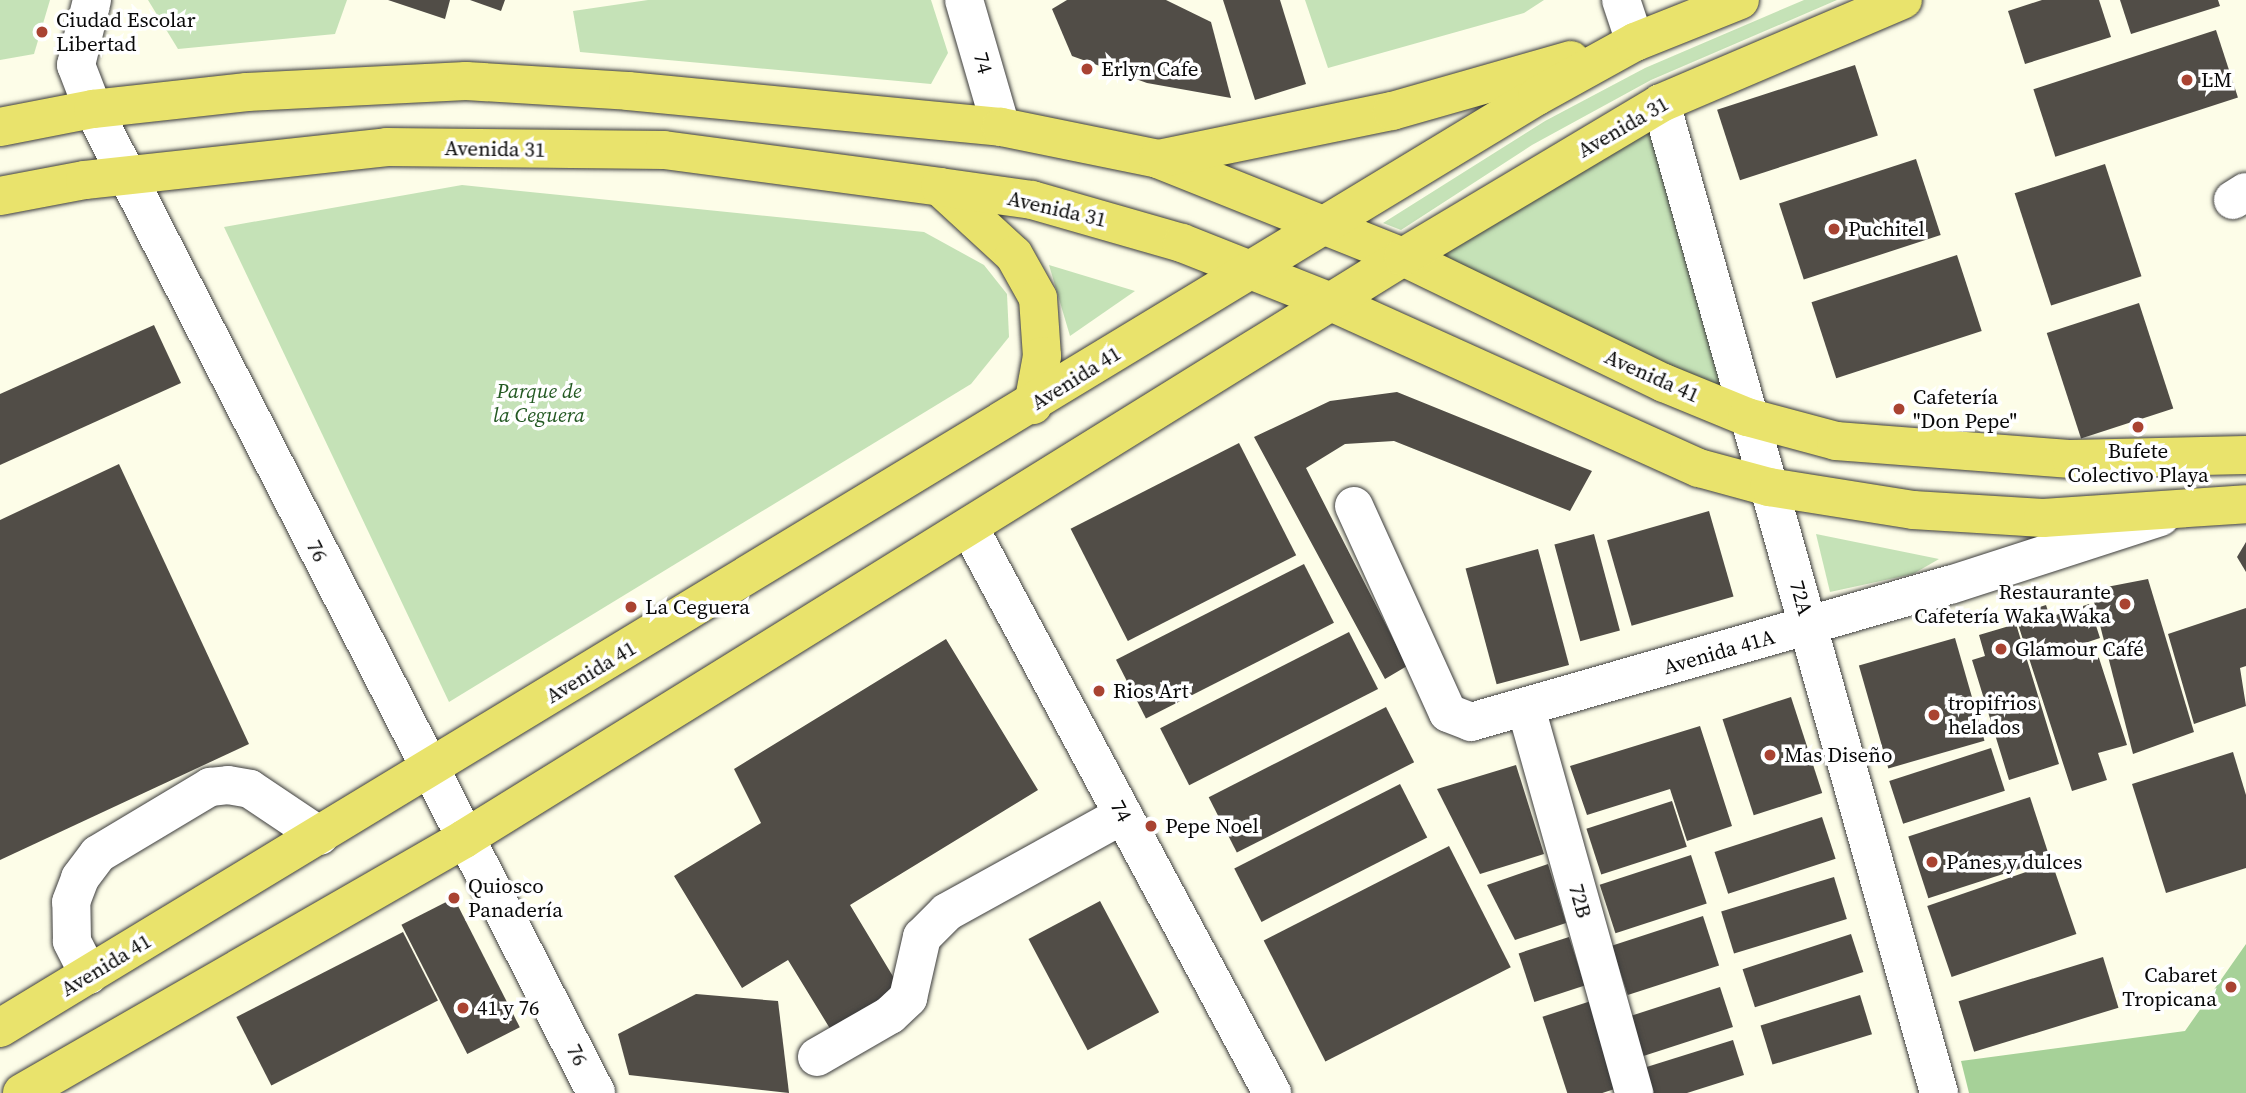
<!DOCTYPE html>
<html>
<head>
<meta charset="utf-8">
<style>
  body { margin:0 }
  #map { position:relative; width:2246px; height:1093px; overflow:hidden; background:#fdfde8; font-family:"Source Serif 4",serif }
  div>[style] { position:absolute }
  .green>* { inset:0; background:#c5e2b7 }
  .forest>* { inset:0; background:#a6d198 }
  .building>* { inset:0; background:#514d47; transform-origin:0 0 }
  .roads { filter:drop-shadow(0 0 2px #3c3c3c) drop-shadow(0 0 2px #3c3c3c) }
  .minor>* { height:38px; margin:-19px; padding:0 19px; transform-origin:19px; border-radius:19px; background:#fff }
  .major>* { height:38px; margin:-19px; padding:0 19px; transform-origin:19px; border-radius:19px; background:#e9e36c }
  .dots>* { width:19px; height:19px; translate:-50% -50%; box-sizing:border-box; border:4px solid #fff; border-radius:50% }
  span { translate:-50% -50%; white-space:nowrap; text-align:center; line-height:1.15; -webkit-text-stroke:7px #fff; paint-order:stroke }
  .poi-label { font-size:21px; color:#090909 }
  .left { translate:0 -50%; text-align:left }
  .right { translate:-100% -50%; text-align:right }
  .street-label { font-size:21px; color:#090909 }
  .park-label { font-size:21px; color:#235922; font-style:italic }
</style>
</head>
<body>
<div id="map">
  <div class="green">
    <i style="clip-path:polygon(0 0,50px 0,34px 54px,0 60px)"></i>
    <i style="clip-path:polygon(148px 0,347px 0,335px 34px,178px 49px)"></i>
    <i style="clip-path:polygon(648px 0,931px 0,948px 53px,931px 84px,580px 52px,573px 11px)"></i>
    <i style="clip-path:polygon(1305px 0,1544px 0,1524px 13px,1328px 68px)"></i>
    <i style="clip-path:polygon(1804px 0,1837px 0,1651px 80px,1532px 145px,1401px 230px,1383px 223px,1545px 121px,1645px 68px)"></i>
    <i style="clip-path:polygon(1661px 103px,1747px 417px,1403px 257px)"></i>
    <i style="clip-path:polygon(462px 185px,924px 232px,984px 265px,1007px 294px,1009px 337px,971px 384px,449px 702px,224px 227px)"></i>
    <i style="clip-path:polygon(1049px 265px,1135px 291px,1070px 336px)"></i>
    <i style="clip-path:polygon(1816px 534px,1939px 559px,1913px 574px,1830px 592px)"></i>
  </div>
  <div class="forest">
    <i style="clip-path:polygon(2246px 944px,2246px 1093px,1969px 1093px,1961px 1061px,2185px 1031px)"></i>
  </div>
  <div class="building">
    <i style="clip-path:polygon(388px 0,450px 0,445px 19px)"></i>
    <i style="clip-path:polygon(470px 0,505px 0,501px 11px)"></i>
    <i style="clip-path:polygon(1067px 0,1166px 0,1211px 22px,1231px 98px,1147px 83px,1072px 56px,1052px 9px)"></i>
    <i style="clip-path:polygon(1223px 0,1280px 0,1306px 84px,1255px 100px)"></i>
    <i style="clip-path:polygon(2042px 0,2099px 0,2111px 37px,2025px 64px,2008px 11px)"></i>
    <i style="clip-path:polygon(2120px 0,2218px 0,2220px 6px,2131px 34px)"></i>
    <i style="left:2216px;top:30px;width:71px;height:192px;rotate:72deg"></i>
    <i style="left:1855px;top:65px;width:74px;height:145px;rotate:72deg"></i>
    <i style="left:1916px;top:159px;width:80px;height:144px;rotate:72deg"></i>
    <i style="left:2105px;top:164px;width:118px;height:95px;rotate:72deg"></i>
    <i style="left:1957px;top:255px;width:80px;height:153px;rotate:72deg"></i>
    <i style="left:2139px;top:303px;width:111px;height:97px;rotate:72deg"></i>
    <i style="clip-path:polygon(154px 325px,181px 383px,0 465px,0 394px)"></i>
    <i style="clip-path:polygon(1397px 392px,1592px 471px,1570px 511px,1394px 441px,1345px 444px,1306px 468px,1407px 666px,1385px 679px,1254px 437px,1330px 401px)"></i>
    <i style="left:1239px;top:443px;width:126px;height:189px;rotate:63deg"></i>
    <i style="clip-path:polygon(119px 464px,249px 744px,0 860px,0 520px)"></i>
    <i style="left:1709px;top:511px;width:89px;height:106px;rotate:74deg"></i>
    <i style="left:1594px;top:534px;width:100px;height:41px;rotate:75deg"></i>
    <i style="clip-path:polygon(2246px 542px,2246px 572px,2237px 557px)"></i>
    <i style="left:1538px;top:549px;width:120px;height:75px;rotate:75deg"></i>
    <i style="left:1304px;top:564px;width:66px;height:211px;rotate:63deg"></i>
    <i style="clip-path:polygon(2148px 579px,2194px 732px,2133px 754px,2091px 590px)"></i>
    <i style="clip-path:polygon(2089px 604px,2100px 638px,2064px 650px,2069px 655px,2089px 652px,2099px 658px,2127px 745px,2098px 753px,2107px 780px,2072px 791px,2015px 615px,2046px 605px,2050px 617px)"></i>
    <i style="clip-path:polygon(2246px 608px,2246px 666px,2240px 668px,2246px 706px,2194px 724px,2168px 634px)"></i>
    <i style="clip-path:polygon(2016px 624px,2059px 764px,2009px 780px,1972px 660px,1985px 656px,1979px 635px)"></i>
    <i style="left:1349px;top:632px;width:64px;height:212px;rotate:63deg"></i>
    <i style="left:1955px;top:638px;width:107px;height:100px;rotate:74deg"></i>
    <i style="clip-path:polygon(946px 639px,1038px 790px,850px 905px,906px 998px,837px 1040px,788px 960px,742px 988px,674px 876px,761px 823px,734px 769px)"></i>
    <i style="left:1791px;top:697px;width:101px;height:72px;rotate:72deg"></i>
    <i style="left:1386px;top:707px;width:62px;height:199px;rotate:63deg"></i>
    <i style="clip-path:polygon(1700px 726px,1732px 826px,1687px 841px,1670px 789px,1587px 815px,1570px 766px)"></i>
    <i style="left:1991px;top:748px;width:45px;height:107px;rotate:72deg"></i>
    <i style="clip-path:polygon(2233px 752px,2246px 795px,2246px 868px,2166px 893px,2132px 784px)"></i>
    <i style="clip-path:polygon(1516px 765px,1544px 854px,1480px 874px,1437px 789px)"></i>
    <i style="left:1400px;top:784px;width:60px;height:186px;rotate:63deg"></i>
    <i style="left:2030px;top:797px;width:65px;height:128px;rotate:72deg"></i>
    <i style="left:1672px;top:801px;width:48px;height:90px;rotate:72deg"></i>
    <i style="left:1822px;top:817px;width:44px;height:113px;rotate:72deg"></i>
    <i style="left:1449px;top:846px;width:136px;height:208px;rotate:63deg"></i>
    <i style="left:1691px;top:855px;width:51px;height:96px;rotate:72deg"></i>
    <i style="left:2052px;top:863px;width:75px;height:132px;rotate:71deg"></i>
    <i style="clip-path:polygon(1548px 864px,1566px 923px,1515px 940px,1487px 885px)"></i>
    <i style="left:1834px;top:877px;width:44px;height:118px;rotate:73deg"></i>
    <i style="left:454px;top:898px;width:145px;height:59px;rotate:63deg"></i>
    <i style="left:1100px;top:901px;width:126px;height:81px;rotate:62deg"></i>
    <i style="left:1703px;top:916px;width:52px;height:96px;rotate:72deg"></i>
    <i style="left:403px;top:932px;width:77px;height:187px;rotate:63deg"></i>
    <i style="left:1851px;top:934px;width:40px;height:114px;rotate:72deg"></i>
    <i style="left:1569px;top:937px;width:51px;height:53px;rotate:72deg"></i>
    <i style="left:2103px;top:957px;width:53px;height:151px;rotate:73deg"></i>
    <i style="left:1720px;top:987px;width:42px;height:99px;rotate:72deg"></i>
    <i style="clip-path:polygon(696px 994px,778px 1001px,789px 1093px,629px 1075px,618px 1034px)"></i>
    <i style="left:1860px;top:995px;width:41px;height:104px;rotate:73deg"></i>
    <i style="left:1591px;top:1001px;width:91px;height:51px;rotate:72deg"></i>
    <i style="clip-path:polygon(1733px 1040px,1744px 1075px,1687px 1093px,1644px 1093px,1637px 1070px)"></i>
  </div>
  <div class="roads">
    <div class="minor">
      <i style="left:92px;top:0;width:67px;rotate:103.8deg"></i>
      <i style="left:76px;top:65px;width:47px;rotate:68.9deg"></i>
      <i style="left:93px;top:109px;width:1105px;rotate:62.92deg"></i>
      <i style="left:964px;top:0;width:132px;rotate:73.8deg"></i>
      <i style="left:1621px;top:0;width:44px;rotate:71.6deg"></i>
      <i style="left:1661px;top:103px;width:1028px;rotate:74.31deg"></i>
      <i style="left:2233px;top:200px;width:15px;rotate:-32deg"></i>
      <i style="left:1354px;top:506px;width:227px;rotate:65.6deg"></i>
      <i style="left:1448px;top:713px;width:25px;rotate:21deg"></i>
      <i style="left:1471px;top:722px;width:498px;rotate:-16deg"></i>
      <i style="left:1950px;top:585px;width:221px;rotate:-17.9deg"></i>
      <i style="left:970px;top:529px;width:640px;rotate:61.83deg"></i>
      <i style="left:1526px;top:708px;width:400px;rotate:74.3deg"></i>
      <i style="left:89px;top:975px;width:38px;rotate:-117deg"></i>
      <i style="left:72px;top:941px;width:39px;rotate:-91deg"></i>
      <i style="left:71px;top:902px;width:26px;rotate:-69deg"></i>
      <i style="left:80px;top:878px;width:30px;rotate:-53deg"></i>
      <i style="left:98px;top:854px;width:131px;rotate:-30.9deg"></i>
      <i style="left:210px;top:787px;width:18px;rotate:-6deg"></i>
      <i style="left:228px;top:785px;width:22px;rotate:10deg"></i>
      <i style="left:250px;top:789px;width:84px;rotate:33.9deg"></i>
      <i style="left:817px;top:1057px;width:84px;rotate:-29.9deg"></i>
      <i style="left:890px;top:1015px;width:25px;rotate:-43deg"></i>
      <i style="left:908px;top:998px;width:63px;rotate:-77.1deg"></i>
      <i style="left:922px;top:937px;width:35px;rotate:-45deg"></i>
      <i style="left:947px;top:912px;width:201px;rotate:-28.9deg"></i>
    </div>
    <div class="major">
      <i style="left:0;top:127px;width:95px;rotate:-11deg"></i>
      <i style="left:93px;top:109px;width:155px;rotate:-6.3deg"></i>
      <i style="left:247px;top:92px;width:219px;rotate:-2.9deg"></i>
      <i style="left:466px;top:81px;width:162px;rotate:3.5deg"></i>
      <i style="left:628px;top:91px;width:375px;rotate:5.5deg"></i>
      <i style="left:1001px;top:127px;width:160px;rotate:11.5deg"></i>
      <i style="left:1158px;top:159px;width:264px;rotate:21.8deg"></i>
      <i style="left:1403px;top:257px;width:290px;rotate:25.8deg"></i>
      <i style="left:1664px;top:383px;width:90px;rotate:22.3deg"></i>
      <i style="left:1747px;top:417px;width:92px;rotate:15.1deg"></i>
      <i style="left:1836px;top:441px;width:236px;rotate:4.4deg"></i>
      <i style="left:2071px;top:459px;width:175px;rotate:-1.3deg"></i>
      <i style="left:1158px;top:159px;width:239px;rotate:-11.6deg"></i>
      <i style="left:1392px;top:111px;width:186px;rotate:-15.9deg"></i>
      <i style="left:940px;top:187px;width:100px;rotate:42.6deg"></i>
      <i style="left:1014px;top:255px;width:49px;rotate:60.8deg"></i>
      <i style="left:1038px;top:298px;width:58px;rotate:86.1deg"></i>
      <i style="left:1042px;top:356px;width:50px;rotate:100.4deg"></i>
      <i style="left:0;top:196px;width:86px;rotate:-10.7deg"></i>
      <i style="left:85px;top:180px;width:304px;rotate:-6.2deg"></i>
      <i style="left:387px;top:147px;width:277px;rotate:0.6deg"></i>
      <i style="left:664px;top:150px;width:278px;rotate:7.6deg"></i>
      <i style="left:940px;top:187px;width:93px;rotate:8deg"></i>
      <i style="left:1032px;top:200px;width:156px;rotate:16deg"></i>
      <i style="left:1182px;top:243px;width:160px;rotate:21.6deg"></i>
      <i style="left:1331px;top:302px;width:404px;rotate:24.3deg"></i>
      <i style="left:1699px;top:468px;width:73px;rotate:15.2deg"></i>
      <i style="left:1769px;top:487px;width:146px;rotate:9.1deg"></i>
      <i style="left:1913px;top:510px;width:130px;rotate:3.5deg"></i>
      <i style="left:2043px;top:518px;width:203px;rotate:-3.9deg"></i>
      <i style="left:0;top:1028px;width:1797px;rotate:-31.23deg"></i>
      <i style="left:1537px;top:96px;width:112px;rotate:-28.9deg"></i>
      <i style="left:1635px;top:42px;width:113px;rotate:-21.8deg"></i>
      <i style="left:22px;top:1093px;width:510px;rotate:-29.88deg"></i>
      <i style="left:464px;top:839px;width:1105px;rotate:-31.79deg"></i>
      <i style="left:1403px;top:257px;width:300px;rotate:-30.8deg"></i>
      <i style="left:1661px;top:103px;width:263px;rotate:-23.1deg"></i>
    </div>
  </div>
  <div class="dots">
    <i style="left:42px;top:32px;background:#a94332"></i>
    <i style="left:1087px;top:69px;background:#a94332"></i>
    <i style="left:2187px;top:80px;background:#a94332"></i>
    <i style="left:1834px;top:229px;background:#a94332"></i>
    <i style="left:1899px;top:409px;background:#a94332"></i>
    <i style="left:2138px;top:427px;background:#a94332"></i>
    <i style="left:2125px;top:604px;background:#a94332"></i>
    <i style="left:631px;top:607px;background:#a94332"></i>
    <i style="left:2001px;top:649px;background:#a94332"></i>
    <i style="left:1099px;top:691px;background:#a94332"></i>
    <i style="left:1934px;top:715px;background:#a94332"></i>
    <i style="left:1770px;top:755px;background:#a94332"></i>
    <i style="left:1151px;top:826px;background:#a94332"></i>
    <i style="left:1932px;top:862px;background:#a94332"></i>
    <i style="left:454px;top:898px;background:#a94332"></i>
    <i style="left:2231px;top:987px;background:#a94332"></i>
    <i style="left:463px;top:1008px;background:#a94332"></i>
  </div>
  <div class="poi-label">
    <span class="left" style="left:56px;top:32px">Ciudad Escolar<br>Libertad</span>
    <span class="left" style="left:1101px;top:69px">Erlyn Cafe</span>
    <span class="left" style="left:2201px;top:80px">LM</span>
    <span class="left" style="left:1848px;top:229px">Puchitel</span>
    <span class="left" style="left:1913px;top:409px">Cafetería<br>"Don Pepe"</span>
    <span style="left:2138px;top:463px">Bufete<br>Colectivo Playa</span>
    <span class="right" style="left:2111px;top:604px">Restaurante<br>Cafetería Waka Waka</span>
    <span class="left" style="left:645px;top:607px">La Ceguera</span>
    <span class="left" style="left:2015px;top:649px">Glamour Café</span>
    <span class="left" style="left:1113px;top:691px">Rios Art</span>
    <span class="left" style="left:1948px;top:715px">tropifrios<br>helados</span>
    <span class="left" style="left:1784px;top:755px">Mas Diseño</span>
    <span class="left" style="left:1165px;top:826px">Pepe Noel</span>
    <span class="left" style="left:1946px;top:862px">Panes y dulces</span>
    <span class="left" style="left:468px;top:898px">Quiosco<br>Panadería</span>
    <span class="right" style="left:2217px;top:987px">Cabaret<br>Tropicana</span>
    <span class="left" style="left:477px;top:1008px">41 y 76</span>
  </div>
  <div class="street-label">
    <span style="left:983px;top:63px;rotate:74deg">74</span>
    <span style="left:1623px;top:127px;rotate:-30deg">Avenida 31</span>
    <span style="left:495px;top:149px;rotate:1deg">Avenida 31</span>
    <span style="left:1057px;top:209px;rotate:13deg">Avenida 31</span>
    <span style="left:1652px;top:376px;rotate:24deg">Avenida 41</span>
    <span style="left:1076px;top:378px;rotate:-32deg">Avenida 41</span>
    <span style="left:317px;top:551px;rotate:63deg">76</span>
    <span style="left:1801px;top:598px;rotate:74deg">72A</span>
    <span style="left:1719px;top:652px;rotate:-16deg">Avenida 41A</span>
    <span style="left:591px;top:672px;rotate:-31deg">Avenida 41</span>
    <span style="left:1121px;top:811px;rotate:62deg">74</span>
    <span style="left:1580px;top:901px;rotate:74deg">72B</span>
    <span style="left:106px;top:965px;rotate:-31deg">Avenida 41</span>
    <span style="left:577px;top:1055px;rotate:63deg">76</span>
  </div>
  <div class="park-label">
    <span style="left:539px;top:403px">Parque de<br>la Ceguera</span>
  </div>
</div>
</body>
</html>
